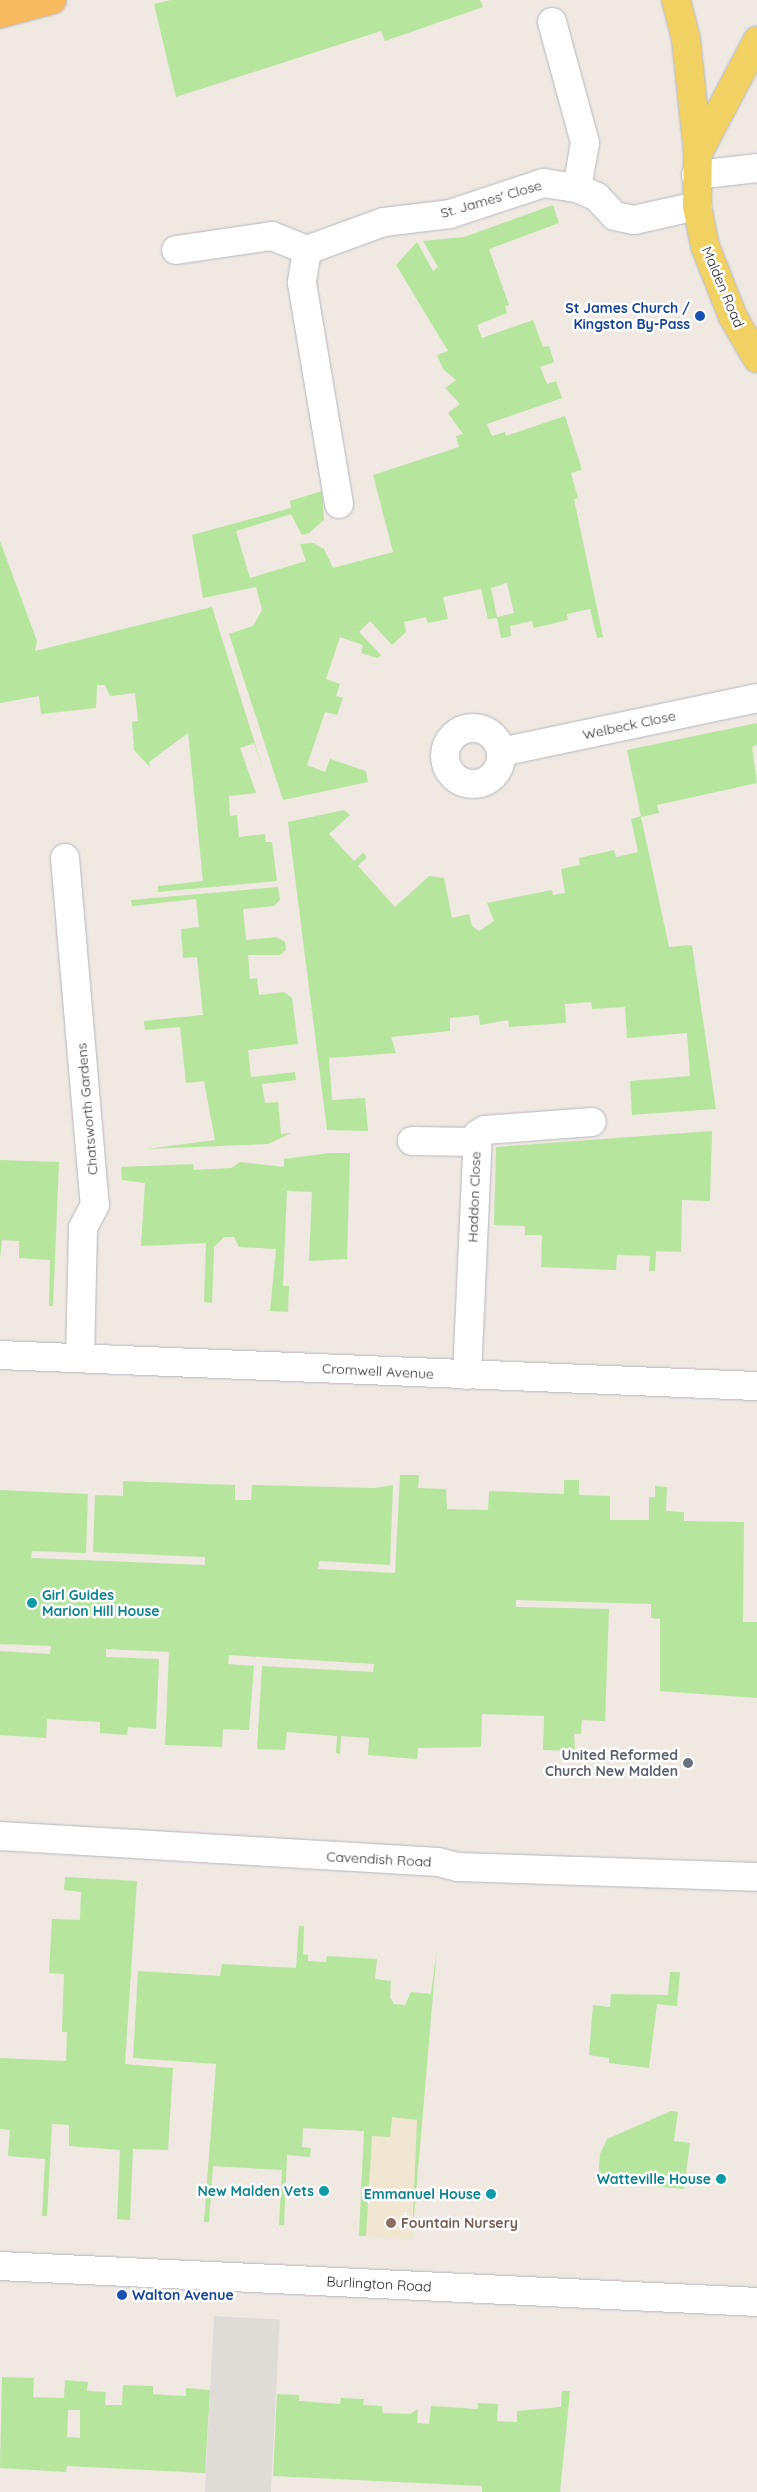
<!DOCTYPE html>
<html>
<head>
<meta charset="utf-8">
<style>
  body { margin:0 }
  #map { position:relative; width:757px; height:2492px; overflow:hidden; background:#efe9e1; font-family:Quicksand,sans-serif }
  div>[style] { position:absolute }
  .education>* { inset:0; background:#f0e6d1 }
  .green>* { inset:0; background:#b6e59e }
  .plaza>* { inset:0; background:#dfdcd8; transform-origin:0 0 }
  .roads { filter:drop-shadow(0 0 1px #b4b7c1) drop-shadow(0 0 1px #b4b7c1) }
  .minor>* { height:28px; margin:-14px; padding:0 14px; transform-origin:14px; border-radius:14px; background:#fff }
  .minor>.ring { margin:-14px; padding:0; box-sizing:content-box; background:none; border:28px solid #fff; border-radius:50% }
  .secondary>* { height:28px; margin:-14px; padding:0 14px; transform-origin:14px; border-radius:14px; background:#fff }
  .primary>* { height:28px; margin:-14px; padding:0 14px; transform-origin:14px; border-radius:14px; background:#f2d163 }
  .trunk>* { height:28px; margin:-14px; padding:0 14px; transform-origin:14px; border-radius:14px; background:#f8ba60 }
  .dots>* { width:14px; height:14px; translate:-50% -50%; box-sizing:border-box; border:2px solid #fff; border-radius:50% }
  span { translate:-50% -50%; white-space:nowrap; text-align:center; line-height:1.15; -webkit-text-stroke:5px #fff; paint-order:stroke }
  .street-label { font-size:14px; color:#2e2e2e }
  .transit-label { font-size:14px; color:#164399; font-weight:700 }
  .right { translate:-100% -50%; text-align:right }
  .left { translate:0 -50%; text-align:left }
  .culture-label { font-size:14px; color:#0d838f; font-weight:700 }
  .worship-label { font-size:14px; color:#5b616d; font-weight:700 }
  .education-label { font-size:14px; color:#785e54; font-weight:700 }
</style>
</head>
<body>
<div id="map">
  <div class="education">
    <i style="clip-path:polygon(372px 2044px,429px 2048px,412px 2239px,363px 2236px)"></i>
  </div>
  <div class="green">
    <i style="clip-path:polygon(171px 0,480px 0,483px 7px,385px 41px,381px 31px,176px 97px,154px 4px)"></i>
    <i style="clip-path:polygon(evenodd,553px 205px,559px 223px,489px 249px,509px 305px,505px 306px,507px 313px,477px 325px,482px 338px,533px 320px,543px 347px,549px 346px,554px 362px,540px 367px,547px 384px,556px 381px,562px 398px,487px 424px,492px 436px,505px 432px,506px 436px,565px 416px,582px 470px,571px 473px,578px 498px,574px 499px,603px 637px,597px 638px,590px 609px,567px 614px,568px 620px,534px 628px,532px 621px,510px 626px,511px 636px,501px 638px,497px 618px,488px 619px,481px 589px,443px 597px,448px 619px,428px 623px,426px 617px,404px 622px,406px 632px,392px 645px,370px 621px,359px 632px,381px 655px,377px 658px,361px 653px,363px 645px,340px 637px,326px 679px,340px 684px,336px 696px,343px 698px,337px 715px,325px 712px,307px 765px,325px 772px,330px 759px,366px 771px,368px 782px,283px 800px,229px 634px,253px 626px,262px 610px,256px 587px,203px 598px,192px 535px,291px 508px,290px 501px,322px 491px,324px 520px,309px 533px,302px 535px,291px 514px,236px 531px,250px 578px,306px 561px,300px 544px,313px 543px,324px 549px,333px 568px,393px 552px,373px 475px,459px 447px,456px 436px,463px 434px,448px 413px,460px 404px,445px 388px,456px 380px,443px 369px,437px 355px,448px 351px,396px 265px,417px 242px,433px 271px,438px 267px,423px 241px,464px 237px,553px 205px,507px 583px,514px 613px,497px 617px,491px 588px,507px 583px)"></i>
    <i style="clip-path:polygon(0 541px,37px 641px,35px 651px,212px 607px,263px 769px,254px 743px,240px 748px,256px 793px,229px 796px,230px 816px,237px 815px,239px 837px,265px 834px,266px 842px,272px 842px,277px 881px,158px 892px,158px 886px,203px 881px,188px 733px,149px 762px,150px 767px,134px 750px,132px 722px,138px 721px,135px 693px,110px 696px,105px 685px,97px 685px,96px 708px,41px 714px,39px 696px,0 703px)"></i>
    <i style="clip-path:polygon(757px 723px,757px 745px,752px 747px,757px 783px,657px 805px,659px 813px,641px 817px,669px 947px,692px 945px,716px 1109px,632px 1115px,630px 1081px,690px 1076px,687px 1033px,627px 1038px,625px 1007px,592px 1009px,591px 1002px,565px 1004px,566px 1023px,509px 1027px,508px 1020px,480px 1025px,479px 1015px,450px 1018px,450px 1031px,391px 1037px,396px 1053px,329px 1058px,332px 1100px,365px 1098px,368px 1131px,327px 1130px,288px 822px,344px 810px,350px 815px,329px 834px,354px 861px,363px 853px,367px 857px,358px 866px,395px 907px,429px 876px,444px 878px,452px 918px,469px 914px,472px 926px,479px 931px,494px 921px,487px 903px,552px 890px,553px 895px,565px 893px,561px 869px,580px 865px,579px 858px,614px 850px,616px 857px,638px 852px,631px 819px,641px 816px,627px 750px)"></i>
    <i style="clip-path:polygon(278px 887px,280px 900px,274px 906px,243px 909px,246px 940px,277px 937px,285px 942px,286px 950px,280px 955px,248px 955px,250px 979px,257px 978px,259px 995px,284px 992px,292px 998px,298px 1044px,248px 1050px,251px 1077px,295px 1072px,296px 1080px,262px 1084px,265px 1103px,278px 1102px,281px 1134px,291px 1133px,268px 1144px,147px 1149px,215px 1140px,204px 1081px,186px 1083px,180px 1027px,145px 1030px,144px 1021px,203px 1015px,197px 957px,183px 958px,181px 929px,199px 927px,196px 899px,132px 906px,131px 900px)"></i>
    <i style="clip-path:polygon(712px 1131px,710px 1201px,682px 1200px,681px 1252px,656px 1251px,655px 1271px,649px 1271px,650px 1256px,617px 1255px,616px 1270px,541px 1267px,542px 1235px,525px 1235px,525px 1226px,494px 1225px,496px 1147px)"></i>
    <i style="clip-path:polygon(330px 1153px,350px 1153px,347px 1259px,309px 1261px,312px 1192px,287px 1191px,283px 1286px,289px 1286px,288px 1312px,270px 1311px,276px 1249px,239px 1247px,234px 1237px,224px 1237px,214px 1247px,212px 1303px,204px 1302px,206px 1243px,141px 1246px,145px 1183px,122px 1180px,121px 1167px,193px 1164px,194px 1170px,210px 1169px,231px 1168px,240px 1162px,284px 1167px,284px 1159px)"></i>
    <i style="clip-path:polygon(0 1160px,59px 1162px,53px 1306px,49px 1306px,50px 1260px,19px 1258px,19px 1241px,2px 1240px,0 1259px)"></i>
    <i style="clip-path:polygon(400px 1475px,419px 1475px,418px 1488px,446px 1489px,447px 1509px,488px 1510px,489px 1491px,564px 1494px,564px 1480px,579px 1480px,579px 1495px,610px 1496px,610px 1520px,649px 1520px,649px 1497px,655px 1497px,655px 1486px,667px 1487px,666px 1511px,684px 1512px,684px 1521px,744px 1522px,743px 1622px,757px 1622px,757px 1698px,660px 1691px,660px 1619px,651px 1618px,651px 1604px,516px 1600px,516px 1607px,609px 1609px,605px 1721px,582px 1720px,581px 1734px,574px 1734px,575px 1751px,543px 1750px,544px 1716px,482px 1714px,481px 1747px,418px 1748px,417px 1759px,368px 1755px,369px 1738px,341px 1736px,340px 1754px,336px 1753px,337px 1736px,314px 1734px,287px 1732px,285px 1750px,257px 1749px,262px 1666px,373px 1672px,374px 1664px,229px 1655px,228px 1664px,254px 1666px,249px 1730px,223px 1729px,222px 1747px,165px 1745px,169px 1652px,106px 1649px,106px 1657px,159px 1659px,156px 1729px,128px 1727px,127px 1735px,100px 1733px,100px 1722px,47px 1719px,46px 1738px,0 1735px,0 1651px,50px 1654px,51px 1646px,0 1644px,0 1490px,88px 1494px,86px 1553px,32px 1551px,31px 1558px,205px 1565px,205px 1557px,93px 1552px,95px 1495px,123px 1496px,123px 1481px,235px 1485px,235px 1500px,251px 1500px,252px 1485px,375px 1488px,393px 1485px,390px 1565px,319px 1561px,318px 1569px,395px 1573px)"></i>
    <i style="clip-path:polygon(65px 1877px,137px 1881px,125px 2064px,173px 2068px,168px 2150px,133px 2149px,130px 2220px,117px 2219px,120px 2150px,69px 2146px,69px 2125px,52px 2124px,47px 2216px,42px 2216px,45px 2159px,8px 2156px,10px 2130px,0 2129px,0 2058px,66px 2061px,67px 2032px,62px 2032px,64px 1974px,49px 1973px,52px 1919px,80px 1920px,81px 1892px,64px 1890px)"></i>
    <i style="clip-path:polygon(299px 1926px,304px 1926px,303px 1954px,308px 1955px,308px 1961px,326px 1962px,327px 1956px,377px 1959px,375px 1979px,391px 1981px,390px 1997px,394px 2004px,405px 2005px,411px 1992px,431px 1994px,437px 1948px,412px 2239px,417px 2120px,392px 2117px,390px 2137px,372px 2136px,366px 2236px,359px 2236px,364px 2131px,303px 2128px,302px 2147px,311px 2148px,310px 2157px,287px 2155px,284px 2225px,279px 2225px,282px 2170px,213px 2166px,209px 2222px,204px 2222px,216px 2064px,133px 2058px,138px 1971px,220px 1976px,222px 1964px,296px 1968px)"></i>
    <i style="clip-path:polygon(670px 1972px,680px 1972px,677px 2006px,657px 2004px,649px 2068px,609px 2063px,609px 2058px,589px 2055px,593px 2005px,610px 2007px,611px 1994px,668px 1995px)"></i>
    <i style="clip-path:polygon(671px 2111px,678px 2112px,674px 2141px,690px 2143px,684px 2189px,652px 2186px,652px 2178px,629px 2175px,628px 2184px,598px 2181px,600px 2154px,607px 2139px)"></i>
    <i style="clip-path:polygon(evenodd,2px 2377px,34px 2378px,33px 2397px,64px 2398px,65px 2380px,88px 2382px,87px 2391px,106px 2392px,105px 2405px,122px 2405px,123px 2385px,153px 2386px,153px 2394px,167px 2395px,186px 2396px,186px 2388px,210px 2390px,205px 2473px,67px 2466px,66px 2472px,0 2468px,2px 2377px,68px 2410px,80px 2410px,80px 2438px,67px 2437px,68px 2410px)"></i>
    <i style="clip-path:polygon(562px 2391px,570px 2391px,560px 2492px,482px 2492px,482px 2486px,273px 2476px,277px 2394px,299px 2395px,299px 2401px,340px 2404px,341px 2398px,364px 2399px,363px 2405px,382px 2406px,383px 2413px,410px 2414px,418px 2409px,417px 2423px,429px 2424px,431px 2406px,478px 2409px,478px 2403px,498px 2404px,497px 2421px,517px 2422px,517px 2411px,561px 2407px)"></i>
  </div>
  <div class="plaza">
    <i style="left:214px;top:2316px;width:66px;height:176px;rotate:3deg"></i>
  </div>
  <div class="roads">
    <div class="minor">
      <i style="left:552px;top:22px;width:125px;rotate:74.7deg"></i>
      <i style="left:585px;top:143px;width:46px;rotate:100.1deg"></i>
      <i style="left:696px;top:175px;width:61px;rotate:-6.5deg"></i>
      <i style="left:176px;top:250px;width:97px;rotate:-8.3deg"></i>
      <i style="left:272px;top:236px;width:38px;rotate:22deg"></i>
      <i style="left:307px;top:250px;width:82px;rotate:-20deg"></i>
      <i style="left:384px;top:222px;width:66px;rotate:-6.9deg"></i>
      <i style="left:450px;top:214px;width:99px;rotate:-18.3deg"></i>
      <i style="left:544px;top:183px;width:33px;rotate:9deg"></i>
      <i style="left:577px;top:188px;width:22px;rotate:24deg"></i>
      <i style="left:597px;top:197px;width:26px;rotate:47deg"></i>
      <i style="left:615px;top:216px;width:19px;rotate:12deg"></i>
      <i style="left:634px;top:220px;width:65px;rotate:-12.5deg"></i>
      <i style="left:307px;top:250px;width:33px;rotate:99deg"></i>
      <i style="left:302px;top:283px;width:224px;rotate:80.5deg"></i>
      <i class="ring" style="left:445px;top:728px;width:28px;height:28px"></i>
      <i style="left:501px;top:752px;width:262px;rotate:-11.9deg"></i>
      <i style="left:65px;top:858px;width:348px;rotate:85.1deg"></i>
      <i style="left:95px;top:1205px;width:26px;rotate:118deg"></i>
      <i style="left:83px;top:1228px;width:130px;rotate:91.3deg"></i>
      <i style="left:412px;top:1141px;width:64px;rotate:0.9deg"></i>
      <i style="left:0;top:1355px;width:758px;rotate:2.35deg"></i>
      <i style="left:467px;top:1375px;width:241px;rotate:-87.4deg"></i>
      <i style="left:478px;top:1134px;width:8px;rotate:-30deg"></i>
      <i style="left:485px;top:1130px;width:107px;rotate:-4.3deg"></i>
      <i style="left:0;top:1836px;width:439px;rotate:3.4deg"></i>
      <i style="left:438px;top:1862px;width:21px;rotate:14deg"></i>
      <i style="left:458px;top:1867px;width:299px;rotate:1.9deg"></i>
    </div>
    <div class="secondary">
      <i style="left:0;top:2266px;width:758px;rotate:2.72deg"></i>
    </div>
    <div class="primary">
      <i style="left:676px;top:0;width:40px;rotate:75.6deg"></i>
      <i style="left:686px;top:39px;width:115px;rotate:84deg"></i>
      <i style="left:698px;top:153px;width:53px;rotate:91.1deg"></i>
      <i style="left:697px;top:206px;width:41px;rotate:78.7deg"></i>
      <i style="left:705px;top:246px;width:76px;rotate:68.5deg"></i>
      <i style="left:733px;top:317px;width:48px;rotate:59.7deg"></i>
      <i style="left:698px;top:153px;width:127px;rotate:-62.2deg"></i>
    </div>
    <div class="trunk">
      <i style="left:0;top:14px;width:54px;rotate:-15.1deg"></i>
    </div>
  </div>
  <div class="dots">
    <i style="left:700px;top:316px;background:#1a4fb4"></i>
    <i style="left:32px;top:1603px;background:#0f9aa8"></i>
    <i style="left:688px;top:1763px;background:#6b7280"></i>
    <i style="left:721px;top:2179px;background:#0f9aa8"></i>
    <i style="left:324px;top:2191px;background:#0f9aa8"></i>
    <i style="left:491px;top:2194px;background:#0f9aa8"></i>
    <i style="left:391px;top:2223px;background:#8d6e63"></i>
    <i style="left:122px;top:2295px;background:#1a4fb4"></i>
  </div>
  <div class="street-label">
    <span style="left:491px;top:199px;rotate:-16deg">St. James' Close</span>
    <span style="left:723px;top:287px;rotate:67deg">Malden Road</span>
    <span style="left:629px;top:725px;rotate:-12deg">Welbeck Close</span>
    <span style="left:87px;top:1109px;rotate:-95deg">Chatsworth Gardens</span>
    <span style="left:474px;top:1197px;rotate:-88deg">Haddon Close</span>
    <span style="left:378px;top:1371px;rotate:3deg">Cromwell Avenue</span>
    <span style="left:379px;top:1859px;rotate:3deg">Cavendish Road</span>
    <span style="left:379px;top:2284px;rotate:3deg">Burlington Road</span>
  </div>
  <div class="transit-label">
    <span class="right" style="left:690px;top:316px">St James Church /<br>Kingston By-Pass</span>
    <span class="left" style="left:132px;top:2295px">Walton Avenue</span>
  </div>
  <div class="culture-label">
    <span class="left" style="left:42px;top:1603px">Girl Guides<br>Marion Hill House</span>
    <span class="right" style="left:711px;top:2179px">Watteville House</span>
    <span class="right" style="left:314px;top:2191px">New Malden Vets</span>
    <span class="right" style="left:481px;top:2194px">Emmanuel House</span>
  </div>
  <div class="worship-label">
    <span class="right" style="left:678px;top:1763px">United Reformed<br>Church New Malden</span>
  </div>
  <div class="education-label">
    <span class="left" style="left:401px;top:2223px">Fountain Nursery</span>
  </div>
</div>
</body>
</html>
